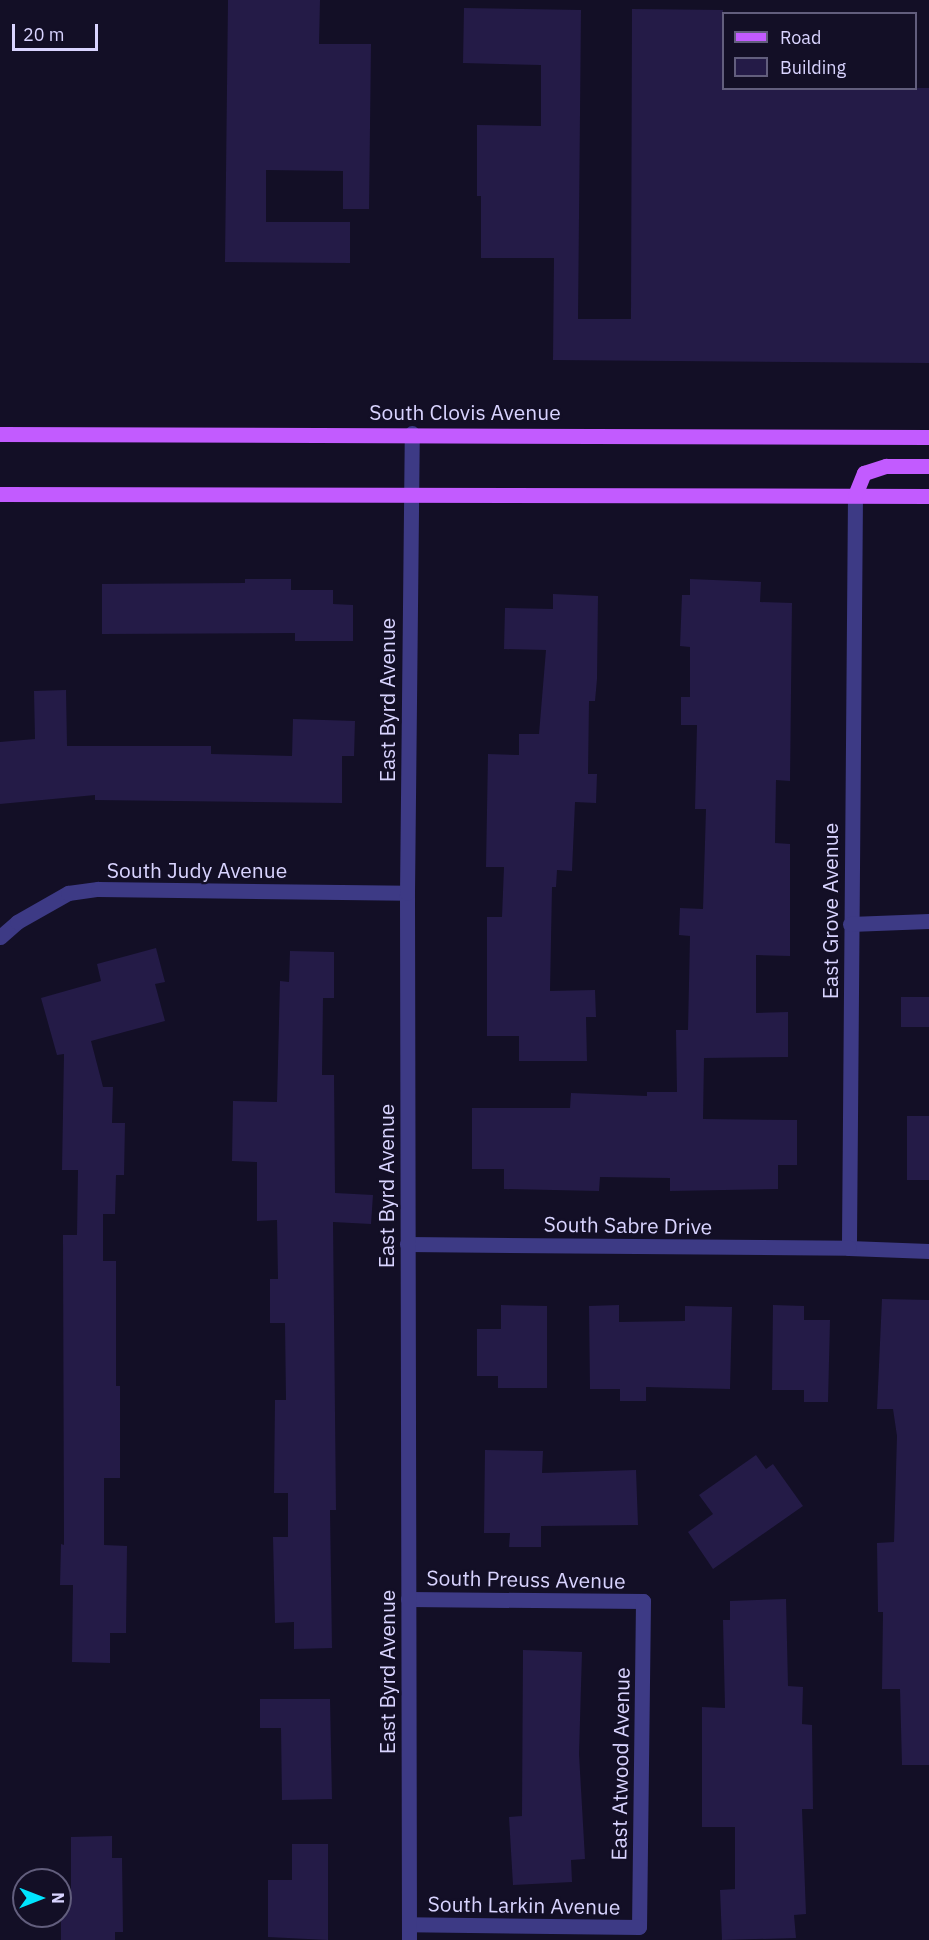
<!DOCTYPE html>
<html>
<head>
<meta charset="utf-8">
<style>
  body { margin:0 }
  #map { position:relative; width:929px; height:1940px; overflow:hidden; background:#130f26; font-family:"IBM Plex Sans",sans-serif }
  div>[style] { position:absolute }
  .building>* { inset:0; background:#241b47; transform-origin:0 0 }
  .street>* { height:15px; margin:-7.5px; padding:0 7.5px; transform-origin:7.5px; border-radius:7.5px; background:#3d3a85 }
  .primary>* { height:15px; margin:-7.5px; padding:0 7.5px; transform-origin:7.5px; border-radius:7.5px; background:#c25bff }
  span { translate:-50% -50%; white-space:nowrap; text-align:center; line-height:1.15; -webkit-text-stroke:4.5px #130f26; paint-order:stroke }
  .street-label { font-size:21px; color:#d9d4ff }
  .legend { position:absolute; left:722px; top:12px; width:195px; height:78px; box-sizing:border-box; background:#130f26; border:2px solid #625e7d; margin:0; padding:8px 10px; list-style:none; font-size:18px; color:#d9d4ff }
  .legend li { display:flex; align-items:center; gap:12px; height:30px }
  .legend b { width:30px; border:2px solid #625e7d }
  .north { position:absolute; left:12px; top:1868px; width:60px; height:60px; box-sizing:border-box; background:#130f26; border:2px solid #625e7d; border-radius:50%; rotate:90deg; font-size:16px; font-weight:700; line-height:24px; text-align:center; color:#d9d4ff }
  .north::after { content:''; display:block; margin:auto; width:21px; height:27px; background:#00e5ff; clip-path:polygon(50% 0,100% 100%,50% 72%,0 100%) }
  .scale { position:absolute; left:12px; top:24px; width:86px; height:27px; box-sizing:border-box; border:3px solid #d9d4ff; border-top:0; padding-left:8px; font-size:18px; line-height:21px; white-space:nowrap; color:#d9d4ff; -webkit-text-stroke:4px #130f26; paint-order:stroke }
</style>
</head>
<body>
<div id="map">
  <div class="building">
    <i style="clip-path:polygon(228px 0,320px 0,319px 44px,371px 44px,369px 209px,343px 209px,343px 171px,266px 170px,266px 222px,350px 222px,350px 263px,225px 262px)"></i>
    <i style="clip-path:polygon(464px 8px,581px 10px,578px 319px,631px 319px,632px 9px,723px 10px,723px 88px,929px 88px,929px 363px,553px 360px,554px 258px,481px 258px,481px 196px,477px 196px,477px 125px,541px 126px,541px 65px,463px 63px)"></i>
    <i style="clip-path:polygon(245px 579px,291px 579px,291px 590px,333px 590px,333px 604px,353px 605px,353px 641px,295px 641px,295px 633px,102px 634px,102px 584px,245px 583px)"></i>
    <i style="clip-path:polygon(690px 579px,761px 582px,760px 602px,792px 603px,790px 781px,776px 780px,775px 843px,790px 844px,790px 956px,756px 955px,756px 1013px,788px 1012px,788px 1057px,704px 1058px,703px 1119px,797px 1120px,797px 1165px,778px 1165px,778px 1189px,670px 1191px,670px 1178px,600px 1177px,599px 1191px,504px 1189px,504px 1169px,472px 1169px,472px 1108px,570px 1108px,571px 1093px,647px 1096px,647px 1092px,677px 1092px,676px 1030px,688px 1030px,690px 936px,679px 935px,680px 908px,703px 909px,706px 809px,695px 809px,697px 725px,681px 725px,681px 697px,690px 697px,690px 647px,680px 646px,682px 595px,690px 595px)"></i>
    <i style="clip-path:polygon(553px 594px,598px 596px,597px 679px,595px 701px,589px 701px,588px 774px,597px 774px,596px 803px,575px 802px,572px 871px,557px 870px,556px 887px,552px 887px,550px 991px,595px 990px,596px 1017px,586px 1017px,587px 1061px,519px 1061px,519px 1036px,487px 1036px,487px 917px,502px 917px,504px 867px,486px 867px,488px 754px,519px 755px,519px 734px,539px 734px,546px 650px,504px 649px,505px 608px,553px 609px)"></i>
    <i style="clip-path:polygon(66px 690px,67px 746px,211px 746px,211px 754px,292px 756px,293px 719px,355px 721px,354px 756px,342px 756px,342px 803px,95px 800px,95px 795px,0 804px,0 742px,35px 739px,34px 691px)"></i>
    <i style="clip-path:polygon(156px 948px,165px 982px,155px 984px,165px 1021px,91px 1041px,103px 1087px,113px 1087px,112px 1123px,125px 1123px,124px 1175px,116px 1175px,115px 1214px,103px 1214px,103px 1261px,116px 1261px,116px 1386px,120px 1386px,120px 1478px,104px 1478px,104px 1545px,127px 1546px,126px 1633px,110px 1633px,110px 1663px,72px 1662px,73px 1585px,60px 1585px,61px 1544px,64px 1545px,63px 1235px,77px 1235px,78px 1170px,62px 1170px,64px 1054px,57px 1055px,41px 998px,101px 981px,97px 964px)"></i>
    <i style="clip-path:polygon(290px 951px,334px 952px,334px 998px,323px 998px,322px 1075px,334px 1075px,335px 1193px,373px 1195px,371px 1224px,333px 1222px,336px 1510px,330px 1510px,332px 1648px,294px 1649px,294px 1622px,275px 1623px,273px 1537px,288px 1537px,288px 1493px,274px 1493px,275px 1400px,286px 1400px,285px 1323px,270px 1323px,270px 1279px,278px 1279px,277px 1220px,257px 1221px,257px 1162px,232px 1161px,233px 1101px,277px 1102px,280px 981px,289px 982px)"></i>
    <i style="left:901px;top:997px;width:28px;height:30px"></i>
    <i style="left:907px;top:1116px;width:22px;height:64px"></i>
    <i style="clip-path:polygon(882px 1299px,929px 1300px,929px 1765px,902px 1765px,900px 1689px,882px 1689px,883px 1612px,878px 1612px,877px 1543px,894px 1542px,897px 1436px,893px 1409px,877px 1409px)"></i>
    <i style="clip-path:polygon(501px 1305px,547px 1306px,547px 1388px,498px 1388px,498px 1376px,477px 1376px,477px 1329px,501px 1329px)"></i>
    <i style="clip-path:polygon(619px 1305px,619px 1322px,685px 1321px,685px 1306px,732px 1307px,730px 1389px,646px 1387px,646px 1401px,620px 1401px,620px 1389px,590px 1389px,589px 1306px)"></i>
    <i style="clip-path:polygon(773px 1305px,804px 1306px,804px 1320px,830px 1320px,828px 1402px,804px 1402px,804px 1390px,772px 1390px)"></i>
    <i style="clip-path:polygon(485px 1450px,543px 1451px,542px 1473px,636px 1470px,638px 1525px,541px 1526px,541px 1547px,509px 1547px,510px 1533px,484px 1533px)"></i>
    <i style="clip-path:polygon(756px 1455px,766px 1469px,773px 1464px,803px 1506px,713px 1569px,688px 1532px,713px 1514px,699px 1495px)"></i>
    <i style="clip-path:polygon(786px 1599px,788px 1686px,803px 1687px,802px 1724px,812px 1725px,813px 1809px,802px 1809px,806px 1914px,794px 1915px,796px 1938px,722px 1940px,720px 1890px,735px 1889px,735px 1827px,702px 1827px,702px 1707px,725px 1708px,723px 1620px,730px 1620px,730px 1601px)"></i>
    <i style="clip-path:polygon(523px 1650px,582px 1652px,579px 1754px,585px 1859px,571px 1860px,572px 1882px,513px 1885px,509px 1817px,522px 1816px)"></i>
    <i style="clip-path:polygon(260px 1699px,330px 1699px,332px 1799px,282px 1800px,281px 1728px,260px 1728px)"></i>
    <i style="clip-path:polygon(112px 1836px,112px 1858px,122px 1858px,123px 1932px,115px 1932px,115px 1940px,61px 1940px,61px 1898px,71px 1897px,71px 1837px)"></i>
    <i style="clip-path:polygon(292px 1844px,328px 1844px,328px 1940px,268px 1937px,268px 1880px,292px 1880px)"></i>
  </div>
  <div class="street">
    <i style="left:855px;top:495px;width:753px;rotate:90.46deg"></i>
    <i style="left:849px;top:1248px;width:80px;rotate:2.1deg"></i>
    <i style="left:850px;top:924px;width:79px;rotate:-2.2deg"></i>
    <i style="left:0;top:937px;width:23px;rotate:-41deg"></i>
    <i style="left:17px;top:922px;width:59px;rotate:-29.6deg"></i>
    <i style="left:68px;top:893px;width:30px;rotate:-8deg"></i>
    <i style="left:98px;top:889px;width:309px;rotate:0.7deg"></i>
    <i style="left:407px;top:1244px;width:442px;rotate:0.5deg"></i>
    <i style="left:408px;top:1599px;width:235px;rotate:0.5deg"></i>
    <i style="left:643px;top:1601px;width:326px;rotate:90.7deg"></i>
    <i style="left:639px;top:1927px;width:230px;rotate:-179.3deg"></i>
    <i style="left:409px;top:1940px;width:1047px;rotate:-90.11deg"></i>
    <i style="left:407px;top:893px;width:460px;rotate:-89.4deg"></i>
  </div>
  <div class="primary">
    <i style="left:0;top:434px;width:929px;rotate:0.19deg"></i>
    <i style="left:0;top:494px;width:929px;rotate:0.12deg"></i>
    <i style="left:855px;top:495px;width:24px;rotate:-68deg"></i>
    <i style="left:864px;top:473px;width:23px;rotate:-18deg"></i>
    <i style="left:886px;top:466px;width:43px"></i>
  </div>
  <div class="street-label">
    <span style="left:465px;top:412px">South Clovis Avenue</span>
    <span style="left:387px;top:700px;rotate:-90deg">East Byrd Avenue</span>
    <span style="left:197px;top:870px">South Judy Avenue</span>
    <span style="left:830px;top:911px;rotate:-90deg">East Grove Avenue</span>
    <span style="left:386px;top:1186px;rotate:-90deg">East Byrd Avenue</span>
    <span style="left:628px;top:1225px;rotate:1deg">South Sabre Drive</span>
    <span style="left:526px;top:1579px;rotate:1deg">South Preuss Avenue</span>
    <span style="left:387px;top:1672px;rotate:-90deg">East Byrd Avenue</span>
    <span style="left:620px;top:1764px;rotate:-89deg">East Atwood Avenue</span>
    <span style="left:524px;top:1905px;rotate:1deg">South Larkin Avenue</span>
  </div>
  <ul class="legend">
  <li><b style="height:8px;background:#c25bff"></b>Road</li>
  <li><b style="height:16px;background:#241b47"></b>Building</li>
  </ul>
  <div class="north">N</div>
  <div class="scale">20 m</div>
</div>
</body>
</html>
